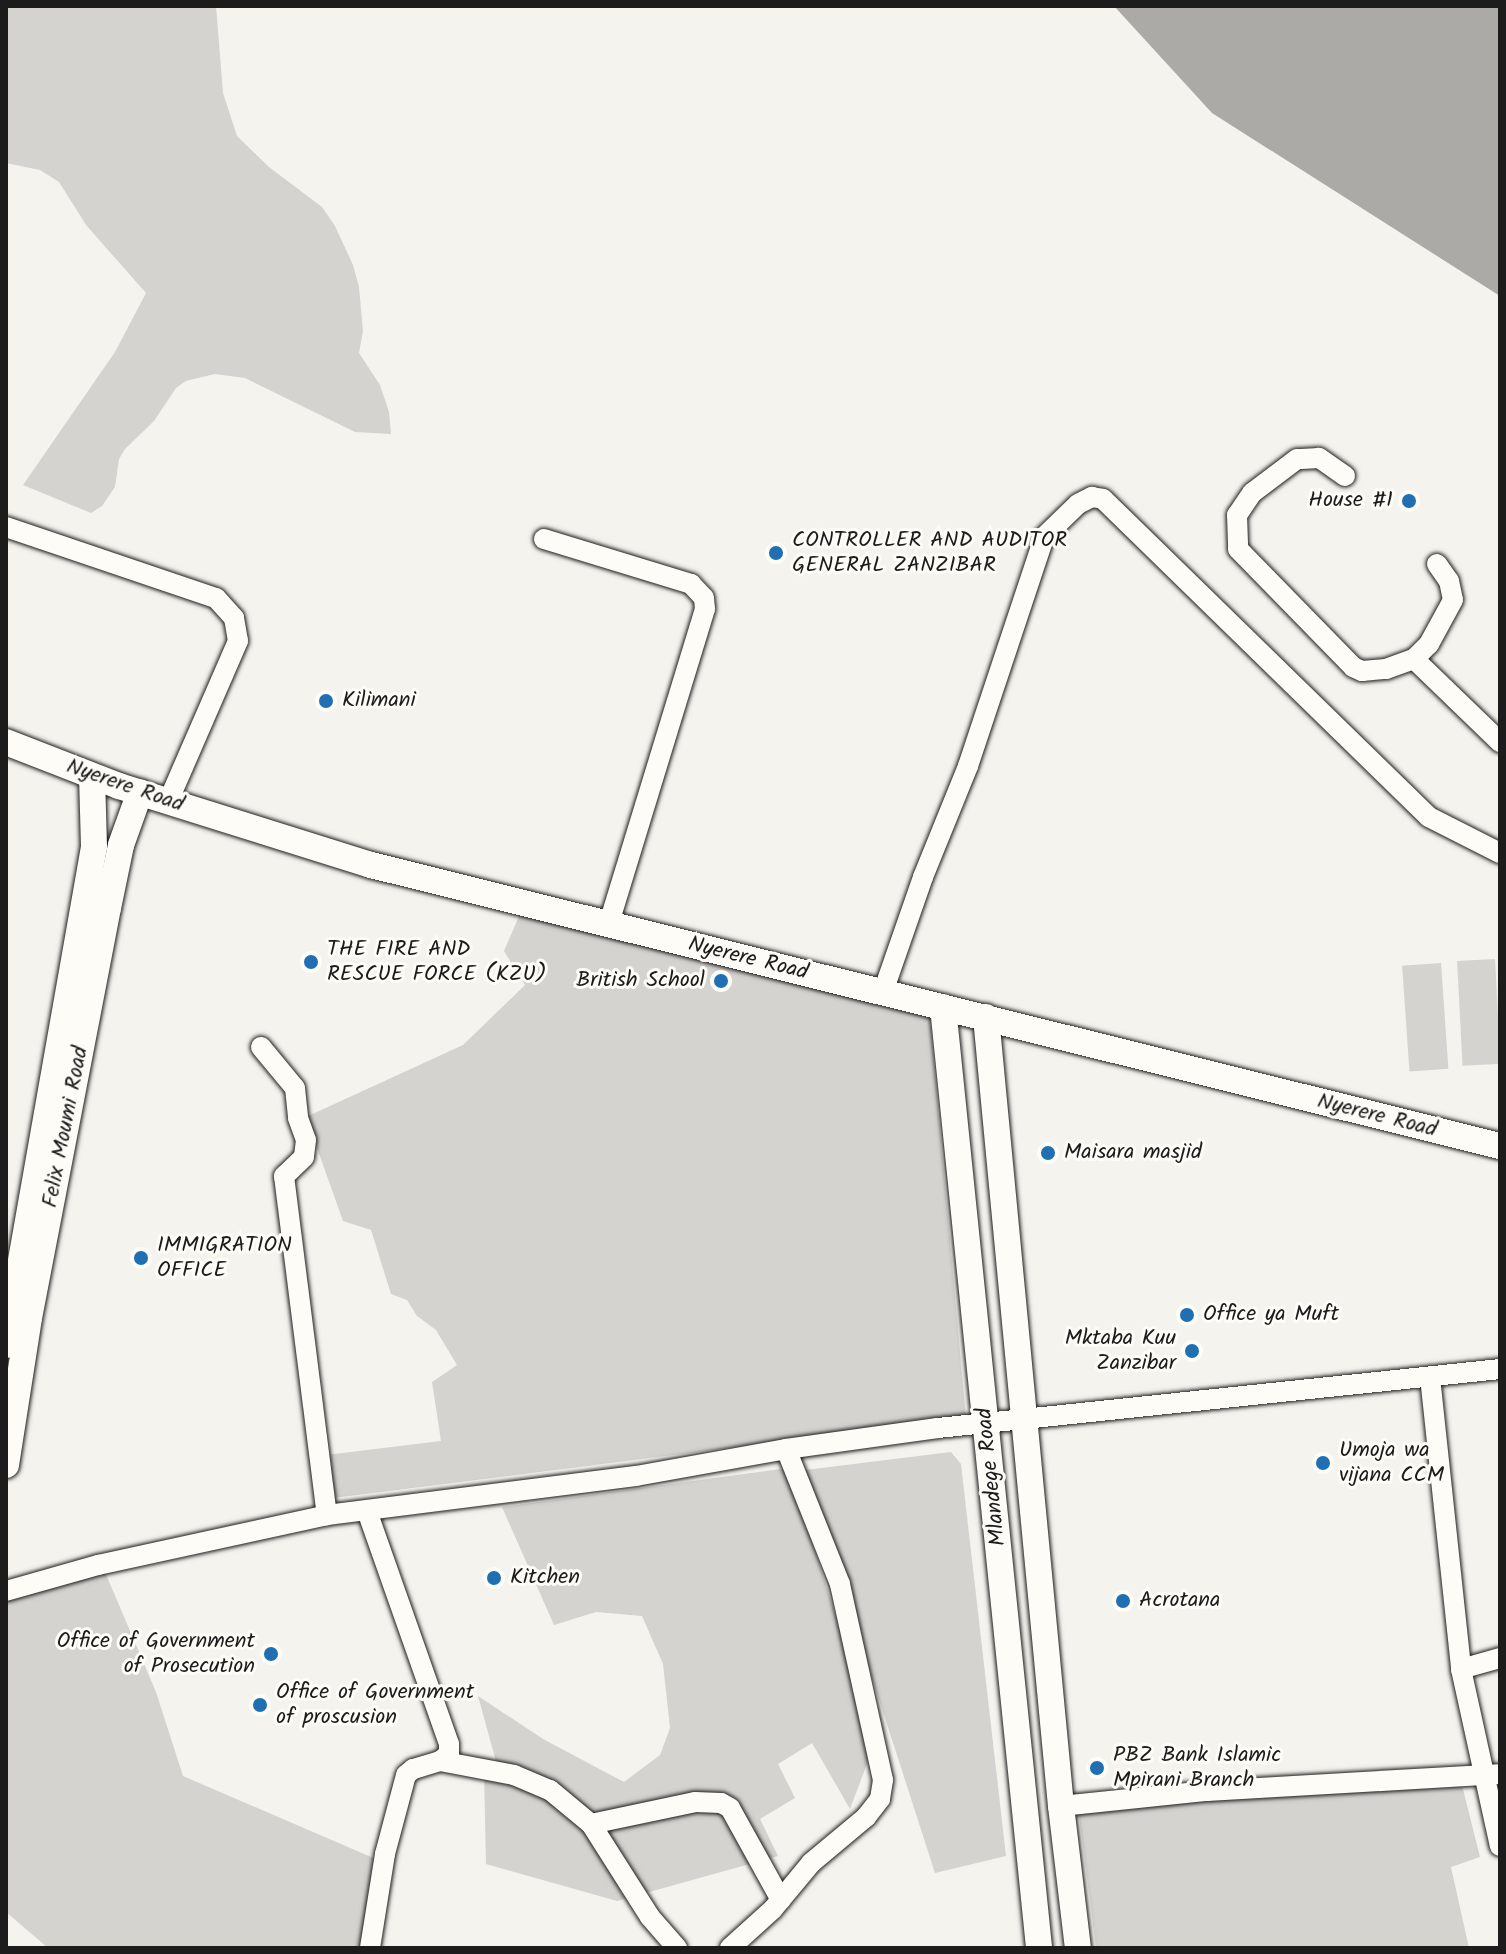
<!DOCTYPE html>
<html>
<head>
<meta charset="utf-8">
<style>
  body { margin:0 }
  #map { position:relative; width:1506px; height:1954px; overflow:hidden; background:#f4f3ee; font-family:Kalam,sans-serif }
  div>[style] { position:absolute }
  .green>* { inset:0; background:#d4d3cf; transform-origin:0 0 }
  .water>* { inset:0; background:#abaaa6 }
  .roads { filter:drop-shadow(0 0 2px #1c1c1c) drop-shadow(0 0 2px #1c1c1c) }
  .minor>* { height:20px; margin:-10px; padding:0 10px; transform-origin:10px; border-radius:10px; background:#fdfcf7 }
  .major>* { height:26px; margin:-13px; padding:0 13px; transform-origin:13px; border-radius:13px; background:#fdfcf7 }
  .dots>* { width:22px; height:22px; translate:-50% -50%; box-sizing:border-box; border:4px solid #fdfcf7; border-radius:50% }
  span { translate:-50% -50%; white-space:nowrap; text-align:center; line-height:1.15; -webkit-text-stroke:6px #fdfcf7; paint-order:stroke }
  .poi-label { font-size:22px; color:#1c1c1c }
  .right { translate:-100% -50%; text-align:right }
  .left { translate:0 -50%; text-align:left }
  .street-label { font-size:22px; color:#1c1c1c }
  .frame { position:absolute; inset:0; border:8px solid #1c1c1c; pointer-events:none }
</style>
</head>
<body>
<div id="map">
  <div class="green">
    <i style="clip-path:polygon(6px 6px,216px 6px,223px 93px,237px 136px,269px 167px,322px 207px,335px 226px,353px 265px,359px 287px,363px 331px,359px 353px,380px 385px,389px 412px,391px 434px,355px 432px,245px 378px,215px 374px,186px 381px,176px 388px,154px 421px,125px 449px,119px 459px,115px 487px,102px 506px,91px 513px,23px 485px,115px 352px,146px 293px,86px 225px,59px 182px,40px 170px,6px 163px)"></i>
    <i style="clip-path:polygon(523px 907px,929px 1009px,966px 1418px,333px 1498px,326px 1455px,441px 1441px,432px 1382px,457px 1365px,436px 1330px,417px 1316px,407px 1300px,391px 1294px,371px 1230px,343px 1221px,306px 1117px,463px 1045px,525px 985px,504px 951px)"></i>
    <i style="left:1495px;top:959px;width:105px;height:38px;rotate:87deg"></i>
    <i style="left:1441px;top:963px;width:106px;height:39px;rotate:86deg"></i>
    <i style="clip-path:polygon(951px 1452px,961px 1464px,1006px 1856px,935px 1873px,805px 1470px)"></i>
    <i style="clip-path:polygon(788px 1468px,876px 1740px,850px 1809px,812px 1743px,778px 1764px,795px 1798px,760px 1819px,778px 1856px,617px 1901px,486px 1864px,484px 1772px,497px 1765px,478px 1696px,543px 1739px,624px 1782px,660px 1755px,670px 1728px,663px 1664px,642px 1616px,596px 1612px,554px 1625px,502px 1507px)"></i>
    <i style="clip-path:polygon(102px 1565px,156px 1692px,183px 1776px,378px 1860px,364px 1948px,48px 1948px,6px 1912px,6px 1598px)"></i>
    <i style="clip-path:polygon(1461px 1781px,1480px 1857px,1451px 1867px,1469px 1948px,1096px 1948px,1078px 1808px)"></i>
  </div>
  <div class="water">
    <i style="clip-path:polygon(1114px 6px,1500px 6px,1500px 296px,1212px 113px)"></i>
  </div>
  <div class="roads">
    <div class="minor">
      <i style="left:1345px;top:476px;width:32px;rotate:-145deg"></i>
      <i style="left:1319px;top:458px;width:22px;rotate:177deg"></i>
      <i style="left:1297px;top:459px;width:56px;rotate:142.9deg"></i>
      <i style="left:1252px;top:493px;width:27px;rotate:124deg"></i>
      <i style="left:1237px;top:515px;width:34px;rotate:88deg"></i>
      <i style="left:1238px;top:549px;width:165px;rotate:45.7deg"></i>
      <i style="left:1353px;top:667px;width:10px;rotate:24deg"></i>
      <i style="left:1362px;top:671px;width:24px;rotate:-5deg"></i>
      <i style="left:1386px;top:669px;width:30px;rotate:-20deg"></i>
      <i style="left:6px;top:527px;width:222px;rotate:18.7deg"></i>
      <i style="left:216px;top:598px;width:27px;rotate:48deg"></i>
      <i style="left:234px;top:618px;width:23px;rotate:80deg"></i>
      <i style="left:238px;top:641px;width:176px;rotate:113.5deg"></i>
      <i style="left:544px;top:539px;width:154px;rotate:17deg"></i>
      <i style="left:691px;top:584px;width:19px;rotate:47deg"></i>
      <i style="left:704px;top:598px;width:11px;rotate:85deg"></i>
      <i style="left:705px;top:609px;width:328px;rotate:107deg"></i>
      <i style="left:1437px;top:564px;width:21px;rotate:55deg"></i>
      <i style="left:1449px;top:581px;width:19px;rotate:78deg"></i>
      <i style="left:1453px;top:600px;width:50px;rotate:118.6deg"></i>
      <i style="left:1429px;top:644px;width:21px;rotate:135deg"></i>
      <i style="left:1414px;top:659px;width:120px;rotate:44deg"></i>
      <i style="left:883px;top:992px;width:122px;rotate:-70.8deg"></i>
      <i style="left:923px;top:877px;width:120px;rotate:-67.9deg"></i>
      <i style="left:968px;top:766px;width:241px;rotate:-71.6deg"></i>
      <i style="left:1044px;top:537px;width:47px;rotate:-44.1deg"></i>
      <i style="left:1078px;top:504px;width:16px;rotate:-27deg"></i>
      <i style="left:1092px;top:497px;width:11px;rotate:10deg"></i>
      <i style="left:1103px;top:499px;width:455px;rotate:44.3deg"></i>
      <i style="left:1429px;top:817px;width:80px;rotate:26.9deg"></i>
      <i style="left:261px;top:1047px;width:53px;rotate:50.3deg"></i>
      <i style="left:295px;top:1088px;width:30px;rotate:84deg"></i>
      <i style="left:298px;top:1118px;width:23px;rotate:70deg"></i>
      <i style="left:306px;top:1140px;width:17px;rotate:97deg"></i>
      <i style="left:304px;top:1157px;width:28px;rotate:136deg"></i>
      <i style="left:284px;top:1176px;width:342px;rotate:82.8deg"></i>
      <i style="left:1430px;top:1377px;width:294px;rotate:83.9deg"></i>
      <i style="left:1461px;top:1669px;width:181px;rotate:77.6deg"></i>
      <i style="left:367px;top:1511px;width:247px;rotate:70.6deg"></i>
      <i style="left:449px;top:1744px;width:10px;rotate:90deg"></i>
      <i style="left:449px;top:1754px;width:11px;rotate:142deg"></i>
      <i style="left:440px;top:1761px;width:28px;rotate:163deg"></i>
      <i style="left:413px;top:1769px;width:9px;rotate:139deg"></i>
      <i style="left:406px;top:1775px;width:82px;rotate:104.9deg"></i>
      <i style="left:385px;top:1854px;width:95px;rotate:99.1deg"></i>
      <i style="left:6px;top:1591px;width:96px;rotate:-15.8deg"></i>
      <i style="left:98px;top:1565px;width:234px;rotate:-12.3deg"></i>
      <i style="left:327px;top:1515px;width:311px;rotate:-7.2deg"></i>
      <i style="left:636px;top:1476px;width:152px;rotate:-10.2deg"></i>
      <i style="left:786px;top:1449px;width:153px;rotate:-7.9deg"></i>
      <i style="left:938px;top:1428px;width:565px;rotate:-5.99deg"></i>
      <i style="left:1461px;top:1669px;width:41px;rotate:-15.8deg"></i>
      <i style="left:440px;top:1761px;width:75px;rotate:10.7deg"></i>
      <i style="left:514px;top:1775px;width:39px;rotate:23deg"></i>
      <i style="left:550px;top:1790px;width:53px;rotate:39.7deg"></i>
      <i style="left:591px;top:1824px;width:110px;rotate:57.6deg"></i>
      <i style="left:650px;top:1917px;width:41px;rotate:48.9deg"></i>
      <i style="left:1061px;top:1806px;width:147px;rotate:-5.9deg"></i>
      <i style="left:1207px;top:1791px;width:293px;rotate:-3.3deg"></i>
      <i style="left:591px;top:1824px;width:106px;rotate:-11.9deg"></i>
      <i style="left:695px;top:1802px;width:26px;rotate:2deg"></i>
      <i style="left:721px;top:1803px;width:10px;rotate:29deg"></i>
      <i style="left:730px;top:1808px;width:105px;rotate:61deg"></i>
      <i style="left:730px;top:1948px;width:58px;rotate:-42.2deg"></i>
      <i style="left:773px;top:1909px;width:60px;rotate:-50.4deg"></i>
      <i style="left:811px;top:1863px;width:72px;rotate:-39.9deg"></i>
      <i style="left:866px;top:1817px;width:23px;rotate:-52deg"></i>
      <i style="left:880px;top:1799px;width:19px;rotate:-81deg"></i>
      <i style="left:883px;top:1780px;width:201px;rotate:-102.4deg"></i>
      <i style="left:840px;top:1584px;width:145px;rotate:-111.8deg"></i>
    </div>
    <div class="major">
      <i style="left:6px;top:742px;width:121px;rotate:21.3deg"></i>
      <i style="left:119px;top:786px;width:264px;rotate:17.4deg"></i>
      <i style="left:371px;top:865px;width:1163px;rotate:13.98deg"></i>
      <i style="left:943px;top:1007px;width:946px;rotate:84.17deg"></i>
      <i style="left:986px;top:1017px;width:793px;rotate:84.57deg"></i>
      <i style="left:1061px;top:1806px;width:143px;rotate:83.2deg"></i>
      <i style="left:6px;top:1345px;width:506px;rotate:-79.98deg"></i>
      <i style="left:94px;top:847px;width:70px;rotate:-91.6deg"></i>
      <i style="left:6px;top:1465px;width:149px;rotate:-81.1deg"></i>
      <i style="left:29px;top:1318px;width:418px;rotate:-79.1deg"></i>
      <i style="left:108px;top:908px;width:64px;rotate:-78.3deg"></i>
      <i style="left:121px;top:845px;width:56px;rotate:-70.3deg"></i>
    </div>
  </div>
  <div class="dots">
    <i style="left:1409px;top:501px;background:#1f6fb2"></i>
    <i style="left:776px;top:553px;background:#1f6fb2"></i>
    <i style="left:326px;top:701px;background:#1f6fb2"></i>
    <i style="left:311px;top:962px;background:#1f6fb2"></i>
    <i style="left:721px;top:981px;background:#1f6fb2"></i>
    <i style="left:1048px;top:1153px;background:#1f6fb2"></i>
    <i style="left:141px;top:1258px;background:#1f6fb2"></i>
    <i style="left:1187px;top:1315px;background:#1f6fb2"></i>
    <i style="left:1192px;top:1351px;background:#1f6fb2"></i>
    <i style="left:1323px;top:1463px;background:#1f6fb2"></i>
    <i style="left:494px;top:1578px;background:#1f6fb2"></i>
    <i style="left:1123px;top:1601px;background:#1f6fb2"></i>
    <i style="left:271px;top:1654px;background:#1f6fb2"></i>
    <i style="left:260px;top:1705px;background:#1f6fb2"></i>
    <i style="left:1097px;top:1768px;background:#1f6fb2"></i>
  </div>
  <div class="poi-label">
    <span class="right" style="left:1393px;top:501px">House #1</span>
    <span class="left" style="left:792px;top:553px">CONTROLLER AND AUDITOR<br>GENERAL ZANZIBAR</span>
    <span class="left" style="left:342px;top:701px">Kilimani</span>
    <span class="left" style="left:327px;top:962px">THE FIRE AND<br>RESCUE FORCE (KZU)</span>
    <span class="right" style="left:705px;top:981px">British School</span>
    <span class="left" style="left:1064px;top:1153px">Maisara masjid</span>
    <span class="left" style="left:157px;top:1258px">IMMIGRATION<br>OFFICE</span>
    <span class="left" style="left:1203px;top:1315px">Office ya Muft</span>
    <span class="right" style="left:1176px;top:1351px">Mktaba Kuu<br>Zanzibar</span>
    <span class="left" style="left:1339px;top:1463px">Umoja wa<br>vijana CCM</span>
    <span class="left" style="left:510px;top:1578px">Kitchen</span>
    <span class="left" style="left:1139px;top:1601px">Acrotana</span>
    <span class="right" style="left:255px;top:1654px">Office of Government<br>of Prosecution</span>
    <span class="left" style="left:276px;top:1705px">Office of Government<br>of proscusion</span>
    <span class="left" style="left:1113px;top:1768px">PBZ Bank Islamic<br>Mpirani Branch</span>
  </div>
  <div class="street-label">
    <span style="left:125px;top:786px;rotate:19deg">Nyerere Road</span>
    <span style="left:748px;top:959px;rotate:14deg">Nyerere Road</span>
    <span style="left:1377px;top:1116px;rotate:14deg">Nyerere Road</span>
    <span style="left:66px;top:1127px;rotate:-79deg">Felix Moumi Road</span>
    <span style="left:992px;top:1477px;rotate:-96deg">Mlandege Road</span>
  </div>
  <div class="frame"></div>
</div>
</body>
</html>
